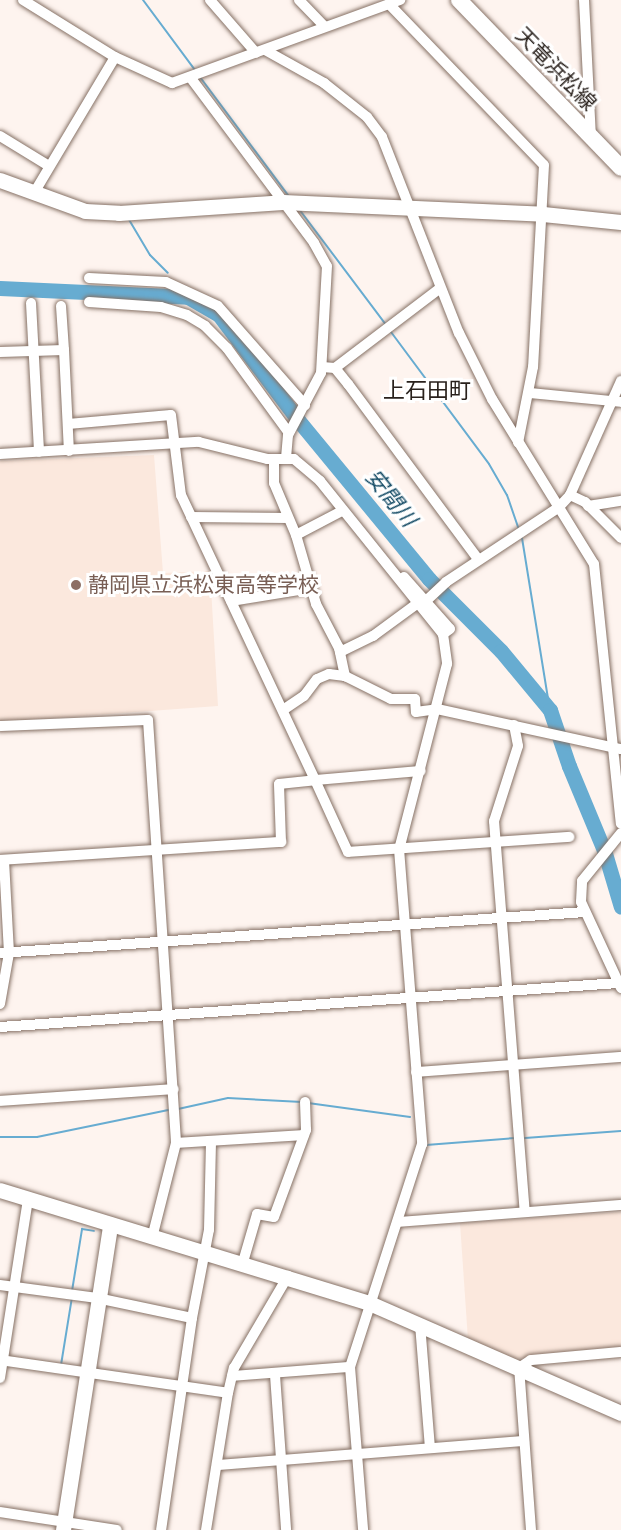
<!DOCTYPE html>
<html>
<head>
<meta charset="utf-8">
<style>
  body { margin:0 }
  #map { position:relative; width:621px; height:1530px; overflow:hidden; background:#fef4ef; font-family:Helvetica,"Noto Sans JP",sans-serif }
  div>[style] { position:absolute }
  .built>* { inset:0; background:#fbe8dd }
  .stream>* { height:2px; margin:-1px; padding:0 1px; transform-origin:1px; border-radius:1px; background:#67acd1 }
  .river>* { height:15px; margin:-7.5px; padding:0 7.5px; transform-origin:7.5px; border-radius:7.5px; background:#67acd1 }
  .roads { filter:drop-shadow(0 0 2px #867165) drop-shadow(0 0 2px #867165) }
  .street>* { height:10px; margin:-5px; padding:0 5px; transform-origin:5px; border-radius:5px; background:#fff }
  .secondary>* { height:15px; margin:-7.5px; padding:0 7.5px; transform-origin:7.5px; border-radius:7.5px; background:#fff }
  .primary>* { height:16px; margin:-8px; padding:0 8px; transform-origin:8px; border-radius:8px; background:#fff }
  .dots>* { width:16px; height:16px; translate:-50% -50%; box-sizing:border-box; border:3px solid #fff; border-radius:50% }
  span { translate:-50% -50%; white-space:nowrap; text-align:center; line-height:1.15; -webkit-text-stroke:6px #fff; paint-order:stroke }
  .street-label { font-size:21px; color:#29211c }
  .education-label { font-size:21px; color:#785e54 }
  .left { translate:0 -50%; text-align:left }
  .neighbourhood-label { font-size:22px; color:#29211c }
  .water-label { font-size:22px; color:#144b65; font-style:italic }
</style>
</head>
<body>
<div id="map">
  <div class="built">
    <i style="clip-path:polygon(154px 455px,163px 573px,210px 571px,218px 706px,0 722px,0 461px)"></i>
    <i style="clip-path:polygon(621px 1212px,621px 1348px,514px 1359px,468px 1340px,460px 1223px)"></i>
  </div>
  <div class="stream">
    <i style="left:143px;top:0;width:87px;rotate:53.4deg"></i>
    <i style="left:200px;top:77px;width:147px;rotate:53.3deg"></i>
    <i style="left:299px;top:209px;width:145px;rotate:53.1deg"></i>
    <i style="left:128px;top:218px;width:43px;rotate:59.3deg"></i>
    <i style="left:150px;top:255px;width:25px;rotate:45deg"></i>
    <i style="left:391px;top:332px;width:164px;rotate:53.4deg"></i>
    <i style="left:489px;top:464px;width:36px;rotate:60deg"></i>
    <i style="left:507px;top:495px;width:36px;rotate:71deg"></i>
    <i style="left:522px;top:538px;width:174px;rotate:80.8deg"></i>
    <i style="left:308px;top:1103px;width:103px;rotate:7.8deg"></i>
    <i style="left:178px;top:1109px;width:51px;rotate:-12.4deg"></i>
    <i style="left:228px;top:1098px;width:74px;rotate:3.1deg"></i>
    <i style="left:0;top:1137px;width:37px"></i>
    <i style="left:37px;top:1137px;width:134px;rotate:-11.6deg"></i>
    <i style="left:525px;top:1138px;width:96px;rotate:-4.2deg"></i>
    <i style="left:426px;top:1145px;width:89px;rotate:-4.5deg"></i>
    <i style="left:72px;top:1291px;width:63px;rotate:-80.8deg"></i>
    <i style="left:82px;top:1229px;width:12px;rotate:9deg"></i>
    <i style="left:61px;top:1365px;width:69px;rotate:-80.8deg"></i>
  </div>
  <div class="river">
    <i style="left:0;top:288px;width:188px;rotate:2.7deg"></i>
    <i style="left:188px;top:297px;width:36px;rotate:30deg"></i>
    <i style="left:219px;top:315px;width:131px;rotate:53deg"></i>
    <i style="left:298px;top:420px;width:206px;rotate:50.5deg"></i>
    <i style="left:429px;top:579px;width:102px;rotate:45deg"></i>
    <i style="left:501px;top:651px;width:77px;rotate:50.3deg"></i>
    <i style="left:550px;top:710px;width:59px;rotate:71.3deg"></i>
    <i style="left:569px;top:766px;width:91px;rotate:67.4deg"></i>
    <i style="left:604px;top:850px;width:59px;rotate:73.4deg"></i>
  </div>
  <div class="roads">
    <div class="street">
      <i style="left:23px;top:0;width:108px;rotate:31.8deg"></i>
      <i style="left:115px;top:57px;width:63px;rotate:24.5deg"></i>
      <i style="left:172px;top:83px;width:243px;rotate:-20deg"></i>
      <i style="left:210px;top:0;width:70px;rotate:49deg"></i>
      <i style="left:299px;top:0;width:37px;rotate:46deg"></i>
      <i style="left:584px;top:0;width:136px;rotate:87.1deg"></i>
      <i style="left:389px;top:4px;width:223px;rotate:46.1deg"></i>
      <i style="left:544px;top:165px;width:202px;rotate:93.1deg"></i>
      <i style="left:533px;top:367px;width:77px;rotate:101.2deg"></i>
      <i style="left:265px;top:50px;width:68px;rotate:29.2deg"></i>
      <i style="left:324px;top:83px;width:55px;rotate:38.3deg"></i>
      <i style="left:367px;top:117px;width:25px;rotate:53deg"></i>
      <i style="left:382px;top:137px;width:211px;rotate:68.6deg"></i>
      <i style="left:459px;top:333px;width:74px;rotate:63.4deg"></i>
      <i style="left:492px;top:399px;width:194px;rotate:58.3deg"></i>
      <i style="left:594px;top:564px;width:261px;rotate:84.1deg"></i>
      <i style="left:190px;top:77px;width:207px;rotate:53.2deg"></i>
      <i style="left:314px;top:243px;width:26px;rotate:61deg"></i>
      <i style="left:327px;top:266px;width:107px;rotate:93.2deg"></i>
      <i style="left:321px;top:373px;width:70px;rotate:118deg"></i>
      <i style="left:288px;top:435px;width:24px;rotate:95deg"></i>
      <i style="left:0;top:136px;width:57px;rotate:31.5deg"></i>
      <i style="left:34px;top:193px;width:158px;rotate:-59.2deg"></i>
      <i style="left:89px;top:278px;width:77px;rotate:3deg"></i>
      <i style="left:166px;top:282px;width:57px;rotate:24.8deg"></i>
      <i style="left:218px;top:306px;width:132px;rotate:48.7deg"></i>
      <i style="left:89px;top:302px;width:72px;rotate:4deg"></i>
      <i style="left:161px;top:307px;width:27px;rotate:17deg"></i>
      <i style="left:187px;top:315px;width:21px;rotate:31deg"></i>
      <i style="left:205px;top:326px;width:31px;rotate:45deg"></i>
      <i style="left:227px;top:348px;width:105px;rotate:53.9deg"></i>
      <i style="left:31px;top:303px;width:149px;rotate:86.9deg"></i>
      <i style="left:61px;top:306px;width:44px;rotate:86.1deg"></i>
      <i style="left:0;top:352px;width:64px;rotate:-1.8deg"></i>
      <i style="left:64px;top:350px;width:101px;rotate:87.2deg"></i>
      <i style="left:322px;top:367px;width:13px;rotate:4deg"></i>
      <i style="left:335px;top:368px;width:21px;rotate:51deg"></i>
      <i style="left:348px;top:384px;width:218px;rotate:53.4deg"></i>
      <i style="left:335px;top:368px;width:131px;rotate:-37.2deg"></i>
      <i style="left:530px;top:393px;width:91px;rotate:5.6deg"></i>
      <i style="left:68px;top:424px;width:103px;rotate:-5deg"></i>
      <i style="left:171px;top:415px;width:81px;rotate:82.9deg"></i>
      <i style="left:181px;top:495px;width:315px;rotate:64.8deg"></i>
      <i style="left:315px;top:780px;width:106px;rotate:-4.9deg"></i>
      <i style="left:0;top:454px;width:199px;rotate:-3.5deg"></i>
      <i style="left:199px;top:442px;width:70px;rotate:14deg"></i>
      <i style="left:267px;top:459px;width:27px"></i>
      <i style="left:294px;top:459px;width:34px;rotate:40deg"></i>
      <i style="left:320px;top:481px;width:196px;rotate:51.2deg"></i>
      <i style="left:443px;top:634px;width:30px;rotate:82deg"></i>
      <i style="left:447px;top:664px;width:191px;rotate:104.5deg"></i>
      <i style="left:399px;top:849px;width:296px;rotate:85.5deg"></i>
      <i style="left:422px;top:1144px;width:234px;rotate:107.9deg"></i>
      <i style="left:350px;top:1367px;width:164px;rotate:85.4deg"></i>
      <i style="left:274px;top:459px;width:24px;rotate:90deg"></i>
      <i style="left:274px;top:483px;width:56px;rotate:67.1deg"></i>
      <i style="left:296px;top:535px;width:72px;rotate:73.8deg"></i>
      <i style="left:316px;top:604px;width:50px;rotate:62.4deg"></i>
      <i style="left:339px;top:648px;width:29px;rotate:78deg"></i>
      <i style="left:570px;top:495px;width:17px;rotate:25deg"></i>
      <i style="left:585px;top:502px;width:51px;rotate:45deg"></i>
      <i style="left:588px;top:506px;width:33px;rotate:-9deg"></i>
      <i style="left:191px;top:517px;width:97px;rotate:0.6deg"></i>
      <i style="left:296px;top:535px;width:52px;rotate:-27.6deg"></i>
      <i style="left:404px;top:577px;width:69px;rotate:48.5deg"></i>
      <i style="left:450px;top:629px;width:9px;rotate:144deg"></i>
      <i style="left:427px;top:600px;width:26px;rotate:-43deg"></i>
      <i style="left:446px;top:582px;width:134px;rotate:-33.5deg"></i>
      <i style="left:558px;top:508px;width:18px;rotate:-47deg"></i>
      <i style="left:570px;top:495px;width:125px;rotate:-65.9deg"></i>
      <i style="left:231px;top:601px;width:81px;rotate:-9.2deg"></i>
      <i style="left:340px;top:652px;width:37px;rotate:-26deg"></i>
      <i style="left:373px;top:636px;width:56px;rotate:-36.3deg"></i>
      <i style="left:283px;top:710px;width:25px;rotate:-34deg"></i>
      <i style="left:304px;top:696px;width:21px;rotate:-53deg"></i>
      <i style="left:317px;top:679px;width:13px;rotate:-23deg"></i>
      <i style="left:329px;top:674px;width:16px;rotate:7deg"></i>
      <i style="left:345px;top:676px;width:51px;rotate:26.6deg"></i>
      <i style="left:391px;top:699px;width:24px"></i>
      <i style="left:415px;top:699px;width:13px;rotate:86deg"></i>
      <i style="left:416px;top:712px;width:21px;rotate:-8deg"></i>
      <i style="left:437px;top:709px;width:188px;rotate:12.3deg"></i>
      <i style="left:514px;top:725px;width:21px;rotate:79deg"></i>
      <i style="left:518px;top:746px;width:79px;rotate:107.7deg"></i>
      <i style="left:494px;top:821px;width:392px;rotate:85.5deg"></i>
      <i style="left:0;top:726px;width:148px;rotate:-2.3deg"></i>
      <i style="left:148px;top:720px;width:424px;rotate:86.2deg"></i>
      <i style="left:176px;top:1143px;width:98px;rotate:104.2deg"></i>
      <i style="left:0;top:860px;width:282px;rotate:-3.7deg"></i>
      <i style="left:281px;top:842px;width:58px;rotate:-92deg"></i>
      <i style="left:279px;top:784px;width:36px;rotate:-6deg"></i>
      <i style="left:315px;top:780px;width:79px;rotate:65.4deg"></i>
      <i style="left:348px;top:852px;width:222px;rotate:-3.9deg"></i>
      <i style="left:0;top:953px;width:586px;rotate:-4.01deg"></i>
      <i style="left:621px;top:988px;width:95px;rotate:-114.9deg"></i>
      <i style="left:581px;top:902px;width:21px;rotate:-87deg"></i>
      <i style="left:582px;top:881px;width:62px;rotate:-50.9deg"></i>
      <i style="left:0;top:1004px;width:52px;rotate:-80deg"></i>
      <i style="left:9px;top:953px;width:93px;rotate:-93.1deg"></i>
      <i style="left:0;top:1027px;width:621px;rotate:-4.07deg"></i>
      <i style="left:416px;top:1072px;width:206px;rotate:-4.2deg"></i>
      <i style="left:0;top:1101px;width:174px;rotate:-3.9deg"></i>
      <i style="left:176px;top:1143px;width:128px;rotate:-3.6deg"></i>
      <i style="left:398px;top:1222px;width:224px;rotate:-4.4deg"></i>
      <i style="left:243px;top:1262px;width:50px;rotate:-73.7deg"></i>
      <i style="left:257px;top:1214px;width:17px;rotate:10deg"></i>
      <i style="left:274px;top:1217px;width:93px;rotate:-69.8deg"></i>
      <i style="left:306px;top:1130px;width:28px;rotate:-92deg"></i>
      <i style="left:0;top:1285px;width:98px;rotate:7.6deg"></i>
      <i style="left:97px;top:1298px;width:97px;rotate:11.9deg"></i>
      <i style="left:192px;top:1318px;width:214px;rotate:98.3deg"></i>
      <i style="left:192px;top:1318px;width:90px;rotate:-79.1deg"></i>
      <i style="left:209px;top:1230px;width:89px;rotate:-88.7deg"></i>
      <i style="left:420px;top:1324px;width:124px;rotate:85.4deg"></i>
      <i style="left:0;top:1360px;width:230px;rotate:8.2deg"></i>
      <i style="left:228px;top:1393px;width:26px;rotate:-77deg"></i>
      <i style="left:234px;top:1368px;width:107px;rotate:-59.6deg"></i>
      <i style="left:275px;top:1375px;width:155px;rotate:85.9deg"></i>
      <i style="left:232px;top:1376px;width:118px;rotate:-4.4deg"></i>
      <i style="left:0;top:1378px;width:181px;rotate:-81.1deg"></i>
      <i style="left:217px;top:1465px;width:308px;rotate:-4.5deg"></i>
      <i style="left:0;top:1512px;width:118px;rotate:8.7deg"></i>
      <i style="left:206px;top:1530px;width:139px;rotate:-80.9deg"></i>
      <i style="left:531px;top:1530px;width:162px;rotate:-94.2deg"></i>
      <i style="left:519px;top:1368px;width:14px;rotate:-34deg"></i>
      <i style="left:531px;top:1360px;width:90px;rotate:-5.1deg"></i>
    </div>
    <div class="secondary">
      <i style="left:0;top:180px;width:90px;rotate:20deg"></i>
      <i style="left:85px;top:211px;width:34px;rotate:3deg"></i>
      <i style="left:119px;top:213px;width:164px;rotate:-3.8deg"></i>
      <i style="left:283px;top:202px;width:260px;rotate:2.6deg"></i>
      <i style="left:543px;top:214px;width:78px;rotate:5.9deg"></i>
      <i style="left:0;top:1190px;width:386px;rotate:17deg"></i>
      <i style="left:369px;top:1303px;width:275px;rotate:23.6deg"></i>
      <i style="left:63px;top:1530px;width:309px;rotate:-81.2deg"></i>
    </div>
    <div class="primary">
      <i style="left:459px;top:0;width:233px;rotate:46deg"></i>
    </div>
  </div>
  <div class="dots">
    <i style="left:76px;top:585px;background:#8d6e63"></i>
  </div>
  <div class="street-label">
    <span style="left:556px;top:69px;rotate:46deg">天竜浜松線</span>
  </div>
  <div class="education-label">
    <span class="left" style="left:88px;top:585px">静岡県立浜松東高等学校</span>
  </div>
  <div class="neighbourhood-label">
    <span style="left:427px;top:391px">上石田町</span>
  </div>
  <div class="water-label">
    <span style="left:391px;top:498px;rotate:51deg">安間川</span>
  </div>
</div>
</body>
</html>
